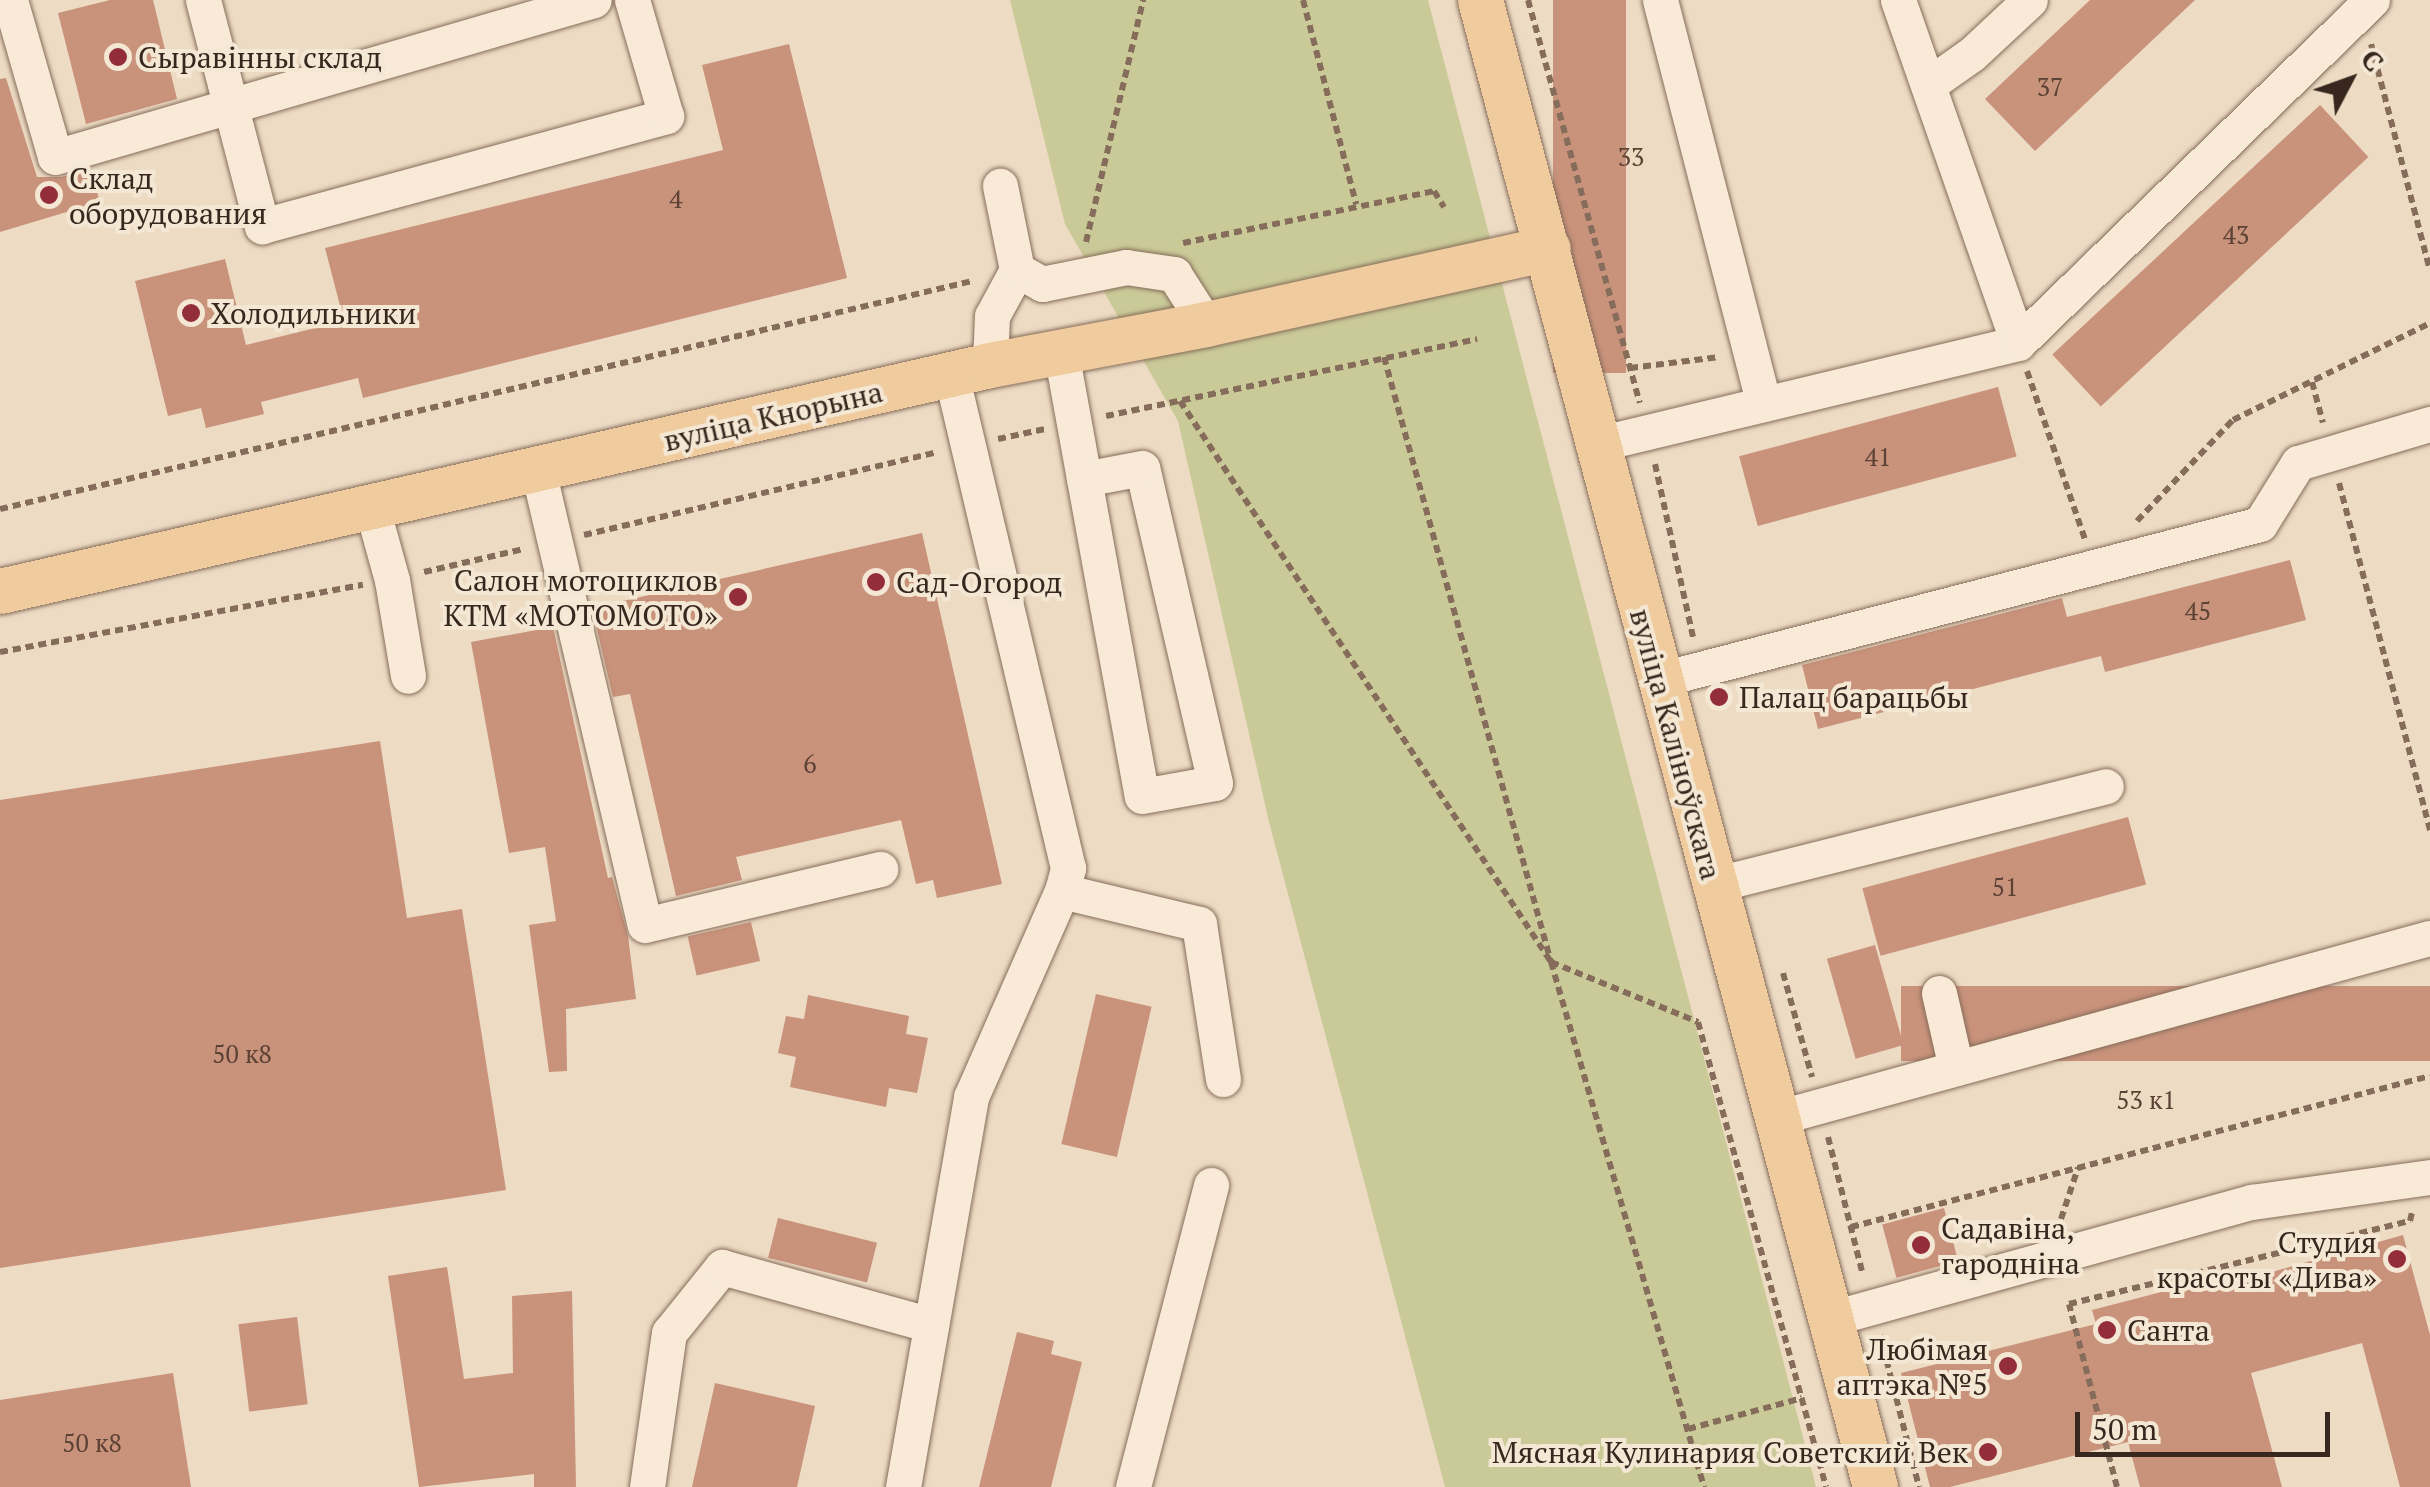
<!DOCTYPE html>
<html>
<head>
<meta charset="utf-8">
<style>
  body { margin:0 }
  #map { position:relative; width:2430px; height:1487px; overflow:hidden; background:#eddbc4; font-family:"PT Serif",serif }
  div>[style] { position:absolute }
  .green>* { inset:0; background:#caca98 }
  .building>* { inset:0; background:#c9927b; transform-origin:0 0 }
  .path>* { height:6px; margin-top:-3px; transform-origin:0; background:repeating-linear-gradient(90deg,#866d5b 0 8px,transparent 0 13px) }
  .roads { filter:drop-shadow(0 0 2px #866d5b) drop-shadow(0 0 2px #866d5b) }
  .minor>* { height:35px; margin:-17.5px; padding:0 17.5px; transform-origin:17.5px; border-radius:17.5px; background:#f8ead7 }
  .major>* { height:45px; margin:-22.5px; padding:0 22.5px; transform-origin:22.5px; border-radius:22.5px; background:#efcb9d }
  .dots>* { width:28px; height:28px; translate:-50% -50%; box-sizing:border-box; border:5px solid #f4e7d3; border-radius:50% }
  span { translate:-50% -50%; white-space:nowrap; text-align:center; line-height:1.15; -webkit-text-stroke:8px #f4e7d3; paint-order:stroke }
  .number-label { font-size:25px; color:#5c4235 }
  .number-label span { -webkit-text-stroke-width:0 }
  .poi-label { font-size:30px; color:#37271e }
  .left { translate:0 -50%; text-align:left }
  .right { translate:-100% -50%; text-align:right }
  .street-label { font-size:30px; color:#37271e }
  .north { position:absolute; left:2300px; top:30px; width:100px; height:100px; -webkit-text-stroke:8px #f4e7d3; paint-order:stroke; rotate:49deg; font-size:28px; font-weight:700; line-height:40px; text-align:center; color:#37271e }
  .north::after { content:''; display:block; margin:auto; width:35px; height:45px; background:#37271e; clip-path:polygon(50% 0,100% 100%,50% 72%,0 100%) }
  .scale { position:absolute; left:2075px; top:1412px; width:255px; height:45px; box-sizing:border-box; border:5px solid #37271e; border-top:0; padding-left:12px; font-size:30px; line-height:35px; white-space:nowrap; color:#37271e; -webkit-text-stroke:8px #f4e7d3; paint-order:stroke }
</style>
</head>
<body>
<div id="map">
  <div class="green">
    <i style="clip-path:polygon(1010px 0,1428px 0,1816px 1487px,1445px 1487px,1269px 822px,1178px 421px,1065px 224px)"></i>
  </div>
  <div class="building">
    <i style="clip-path:polygon(110px 0,153px 0,177px 99px,86px 124px,58px 13px)"></i>
    <i style="left:1553px;top:0;width:73px;height:373px"></i>
    <i style="clip-path:polygon(2090px 0,2195px 0,2035px 151px,1985px 99px)"></i>
    <i style="clip-path:polygon(789px 44px,847px 278px,363px 398px,358px 378px,261px 402px,264px 414px,206px 428px,201px 408px,168px 416px,135px 281px,225px 259px,246px 345px,344px 321px,325px 248px,723px 150px,702px 65px)"></i>
    <i style="clip-path:polygon(6px 78px,37px 177px,61px 177px,90px 169px,100px 202px,0 232px,0 79px)"></i>
    <i style="left:2320px;top:105px;width:71px;height:366px;rotate:47deg"></i>
    <i style="left:1998px;top:387px;width:72px;height:268px;rotate:75deg"></i>
    <i style="clip-path:polygon(922px 533px,1002px 884px,937px 898px,933px 880px,916px 884px,901px 820px,736px 857px,742px 880px,676px 896px,630px 694px,613px 697px,592px 608px)"></i>
    <i style="clip-path:polygon(2290px 560px,2306px 620px,2105px 672px,2101px 656px,1818px 729px,1802px 665px,2062px 598px,2067px 617px)"></i>
    <i style="clip-path:polygon(553px 627px,608px 878px,612px 877px,628px 936px,636px 999px,566px 1009px,567px 1071px,549px 1072px,529px 925px,556px 921px,545px 847px,509px 853px,471px 642px)"></i>
    <i style="clip-path:polygon(380px 741px,407px 918px,462px 909px,506px 1190px,0 1268px,0 800px)"></i>
    <i style="left:2128px;top:817px;width:70px;height:275px;rotate:75deg"></i>
    <i style="left:751px;top:922px;width:40px;height:65px;rotate:77deg"></i>
    <i style="left:1875px;top:945px;width:104px;height:50px;rotate:74deg"></i>
    <i style="left:2430px;top:986px;width:75px;height:529px;rotate:90deg"></i>
    <i style="left:1096px;top:994px;width:57px;height:154px;rotate:13deg"></i>
    <i style="clip-path:polygon(808px 995px,909px 1016px,906px 1034px,928px 1038px,917px 1093px,889px 1088px,886px 1107px,790px 1087px,796px 1057px,778px 1053px,786px 1016px,804px 1019px)"></i>
    <i style="left:1944px;top:1208px;width:55px;height:64px;rotate:75deg"></i>
    <i style="left:778px;top:1218px;width:102px;height:41px;rotate:14deg"></i>
    <i style="clip-path:polygon(2403px 1235px,2430px 1335px,2430px 1487px,2400px 1487px,2362px 1343px,2251px 1373px,2282px 1487px,2140px 1487px,2128px 1442px,1950px 1487px,1930px 1487px,1901px 1373px,2096px 1324px,2092px 1310px,2223px 1276px,2226px 1285px)"></i>
    <i style="clip-path:polygon(447px 1267px,464px 1379px,513px 1373px,512px 1296px,572px 1291px,576px 1487px,534px 1487px,534px 1474px,419px 1487px,388px 1276px)"></i>
    <i style="left:297px;top:1317px;width:88px;height:59px;rotate:83deg"></i>
    <i style="clip-path:polygon(1017px 1332px,1054px 1341px,1051px 1354px,1082px 1362px,1051px 1487px,979px 1487px)"></i>
    <i style="clip-path:polygon(173px 1373px,191px 1487px,0 1487px,0 1400px)"></i>
    <i style="clip-path:polygon(715px 1383px,815px 1406px,797px 1487px,692px 1487px)"></i>
  </div>
  <div class="path">
    <i style="left:1303px;top:0;width:211px;rotate:75.4deg"></i>
    <i style="left:1528px;top:0;width:418px;rotate:74.5deg"></i>
    <i style="left:2371px;top:44px;width:234px;rotate:75.4deg"></i>
    <i style="left:1086px;top:242px;width:249px;rotate:-76.7deg"></i>
    <i style="left:1183px;top:243px;width:256px;rotate:-11.7deg"></i>
    <i style="left:1434px;top:191px;width:19px;rotate:58deg"></i>
    <i style="left:1384px;top:357px;width:628px;rotate:74.57deg"></i>
    <i style="left:1551px;top:962px;width:547px;rotate:73.75deg"></i>
    <i style="left:1630px;top:368px;width:90px;rotate:-7deg"></i>
    <i style="left:2027px;top:371px;width:178px;rotate:71deg"></i>
    <i style="left:2312px;top:382px;width:42px;rotate:75deg"></i>
    <i style="left:1180px;top:401px;width:673px;rotate:56.52deg"></i>
    <i style="left:1551px;top:962px;width:159px;rotate:22.2deg"></i>
    <i style="left:1698px;top:1022px;width:482px;rotate:74.6deg"></i>
    <i style="left:1106px;top:416px;width:379px;rotate:-11.7deg"></i>
    <i style="left:998px;top:439px;width:48px;rotate:-12deg"></i>
    <i style="left:1655px;top:464px;width:177px;rotate:77.6deg"></i>
    <i style="left:2339px;top:483px;width:359px;rotate:75.3deg"></i>
    <i style="left:0;top:509px;width:998px;rotate:-13.2deg"></i>
    <i style="left:2137px;top:521px;width:139px;rotate:-46.5deg"></i>
    <i style="left:2233px;top:420px;width:220px;rotate:-26.2deg"></i>
    <i style="left:584px;top:535px;width:363px;rotate:-13.2deg"></i>
    <i style="left:424px;top:572px;width:103px;rotate:-13deg"></i>
    <i style="left:0;top:652px;width:369px;rotate:-10.5deg"></i>
    <i style="left:1783px;top:973px;width:108px;rotate:74.4deg"></i>
    <i style="left:1828px;top:1137px;width:142px;rotate:75.8deg"></i>
    <i style="left:2061px;top:1219px;width:54px;rotate:-71.6deg"></i>
    <i style="left:1851px;top:1227px;width:598px;rotate:-14.62deg"></i>
    <i style="left:1880px;top:1335px;width:157px;rotate:75.6deg"></i>
    <i style="left:1688px;top:1429px;width:118px;rotate:-15.2deg"></i>
    <i style="left:2117px;top:1487px;width:189px;rotate:-104.7deg"></i>
    <i style="left:2069px;top:1304px;width:351px;rotate:-13.7deg"></i>
    <i style="left:2410px;top:1221px;width:9px;rotate:-77deg"></i>
  </div>
  <div class="roads">
    <div class="minor">
      <i style="left:10px;top:0;width:163px;rotate:74deg"></i>
      <i style="left:55px;top:157px;width:561px;rotate:-16.24deg"></i>
      <i style="left:203px;top:0;width:234px;rotate:75.4deg"></i>
      <i style="left:262px;top:226px;width:419px;rotate:-15.2deg"></i>
      <i style="left:666px;top:116px;width:121px;rotate:-106.3deg"></i>
      <i style="left:1660px;top:0;width:417px;rotate:75.6deg"></i>
      <i style="left:1898px;top:0;width:363px;rotate:70.7deg"></i>
      <i style="left:1928px;top:85px;width:54px;rotate:-35.2deg"></i>
      <i style="left:1972px;top:54px;width:79px;rotate:-43deg"></i>
      <i style="left:1017px;top:270px;width:29px;rotate:29deg"></i>
      <i style="left:1042px;top:284px;width:86px;rotate:-11.4deg"></i>
      <i style="left:1126px;top:267px;width:49px;rotate:8.3deg"></i>
      <i style="left:1174px;top:274px;width:59px;rotate:57.4deg"></i>
      <i style="left:1061px;top:352px;width:451px;rotate:79.7deg"></i>
      <i style="left:1142px;top:796px;width:74px;rotate:-10.1deg"></i>
      <i style="left:1215px;top:783px;width:323px;rotate:-103deg"></i>
      <i style="left:1142px;top:468px;width:59px;rotate:169.3deg"></i>
      <i style="left:990px;top:365px;width:49px;rotate:-87.7deg"></i>
      <i style="left:992px;top:316px;width:52px;rotate:-61.5deg"></i>
      <i style="left:1017px;top:270px;width:86px;rotate:-101.4deg"></i>
      <i style="left:1598px;top:444px;width:432px;rotate:-13.5deg"></i>
      <i style="left:2018px;top:343px;width:493px;rotate:-44.1deg"></i>
      <i style="left:538px;top:470px;width:467px;rotate:76.8deg"></i>
      <i style="left:645px;top:925px;width:242px;rotate:-13.4deg"></i>
      <i style="left:372px;top:508px;width:75px;rotate:74.5deg"></i>
      <i style="left:392px;top:580px;width:97px;rotate:80.5deg"></i>
      <i style="left:1658px;top:680px;width:622px;rotate:-14.53deg"></i>
      <i style="left:2260px;top:524px;width:72px;rotate:-58.1deg"></i>
      <i style="left:2298px;top:463px;width:138px;rotate:-16.5deg"></i>
      <i style="left:1713px;top:885px;width:405px;rotate:-14.1deg"></i>
      <i style="left:1062px;top:891px;width:141px;rotate:13.5deg"></i>
      <i style="left:1199px;top:924px;width:157px;rotate:81.2deg"></i>
      <i style="left:1939px;top:993px;width:77px;rotate:77.2deg"></i>
      <i style="left:1776px;top:1118px;width:677px;rotate:-15.41deg"></i>
      <i style="left:1829px;top:1319px;width:439px;rotate:-15.5deg"></i>
      <i style="left:2252px;top:1202px;width:180px;rotate:-8deg"></i>
      <i style="left:647px;top:1487px;width:156px;rotate:-81.9deg"></i>
      <i style="left:669px;top:1333px;width:85px;rotate:-51.2deg"></i>
      <i style="left:722px;top:1267px;width:217px;rotate:15.5deg"></i>
      <i style="left:903px;top:1487px;width:396px;rotate:-80.1deg"></i>
      <i style="left:971px;top:1097px;width:225px;rotate:-66.2deg"></i>
      <i style="left:1062px;top:891px;width:24px;rotate:-75deg"></i>
      <i style="left:1068px;top:868px;width:508px;rotate:-103.32deg"></i>
      <i style="left:1133px;top:1487px;width:312px;rotate:-75.5deg"></i>
    </div>
    <div class="major">
      <i style="left:1480px;top:0;width:1539px;rotate:75.12deg"></i>
      <i style="left:0;top:591px;width:1015px;rotate:-12.86deg"></i>
      <i style="left:990px;top:365px;width:220px;rotate:-10.7deg"></i>
      <i style="left:1206px;top:324px;width:350px;rotate:-12.5deg"></i>
    </div>
  </div>
  <div class="dots">
    <i style="left:118px;top:57px;background:#932d3a"></i>
    <i style="left:49px;top:195px;background:#932d3a"></i>
    <i style="left:191px;top:313px;background:#932d3a"></i>
    <i style="left:876px;top:582px;background:#932d3a"></i>
    <i style="left:738px;top:597px;background:#932d3a"></i>
    <i style="left:1719px;top:697px;background:#932d3a"></i>
    <i style="left:1921px;top:1245px;background:#932d3a"></i>
    <i style="left:2397px;top:1259px;background:#932d3a"></i>
    <i style="left:2107px;top:1330px;background:#932d3a"></i>
    <i style="left:2008px;top:1366px;background:#932d3a"></i>
    <i style="left:1988px;top:1452px;background:#932d3a"></i>
  </div>
  <div class="number-label">
    <span style="left:2050px;top:87px">37</span>
    <span style="left:1631px;top:157px">33</span>
    <span style="left:676px;top:199px">4</span>
    <span style="left:2236px;top:235px">43</span>
    <span style="left:1878px;top:457px">41</span>
    <span style="left:2198px;top:611px">45</span>
    <span style="left:810px;top:764px">6</span>
    <span style="left:2005px;top:887px">51</span>
    <span style="left:242px;top:1054px">50 к8</span>
    <span style="left:2146px;top:1100px">53 к1</span>
    <span style="left:92px;top:1443px">50 к8</span>
  </div>
  <div class="poi-label">
    <span class="left" style="left:138px;top:57px">Сыравінны склад</span>
    <span class="left" style="left:69px;top:195px">Склад<br>оборудования</span>
    <span class="left" style="left:211px;top:313px">Холодильники</span>
    <span class="right" style="left:718px;top:597px">Салон мотоциклов<br>КТМ «МОТОМОТО»</span>
    <span class="left" style="left:896px;top:582px">Сад-Огород</span>
    <span class="left" style="left:1739px;top:697px">Палац барацьбы</span>
    <span class="left" style="left:1941px;top:1245px">Садавіна,<br>гародніна</span>
    <span class="right" style="left:2377px;top:1259px">Студия<br>красоты «Дива»</span>
    <span class="left" style="left:2127px;top:1330px">Санта</span>
    <span class="right" style="left:1988px;top:1366px">Любімая<br>аптэка №5</span>
    <span class="right" style="left:1968px;top:1452px">Мясная Кулинария Советский Век</span>
  </div>
  <div class="street-label">
    <span style="left:773px;top:416px;rotate:-13deg">вуліца Кнорына</span>
    <span style="left:1676px;top:744px;rotate:75deg">вуліца Каліноўскага</span>
  </div>
  <div class="north">С</div>
  <div class="scale">50 m</div>
</div>
</body>
</html>
